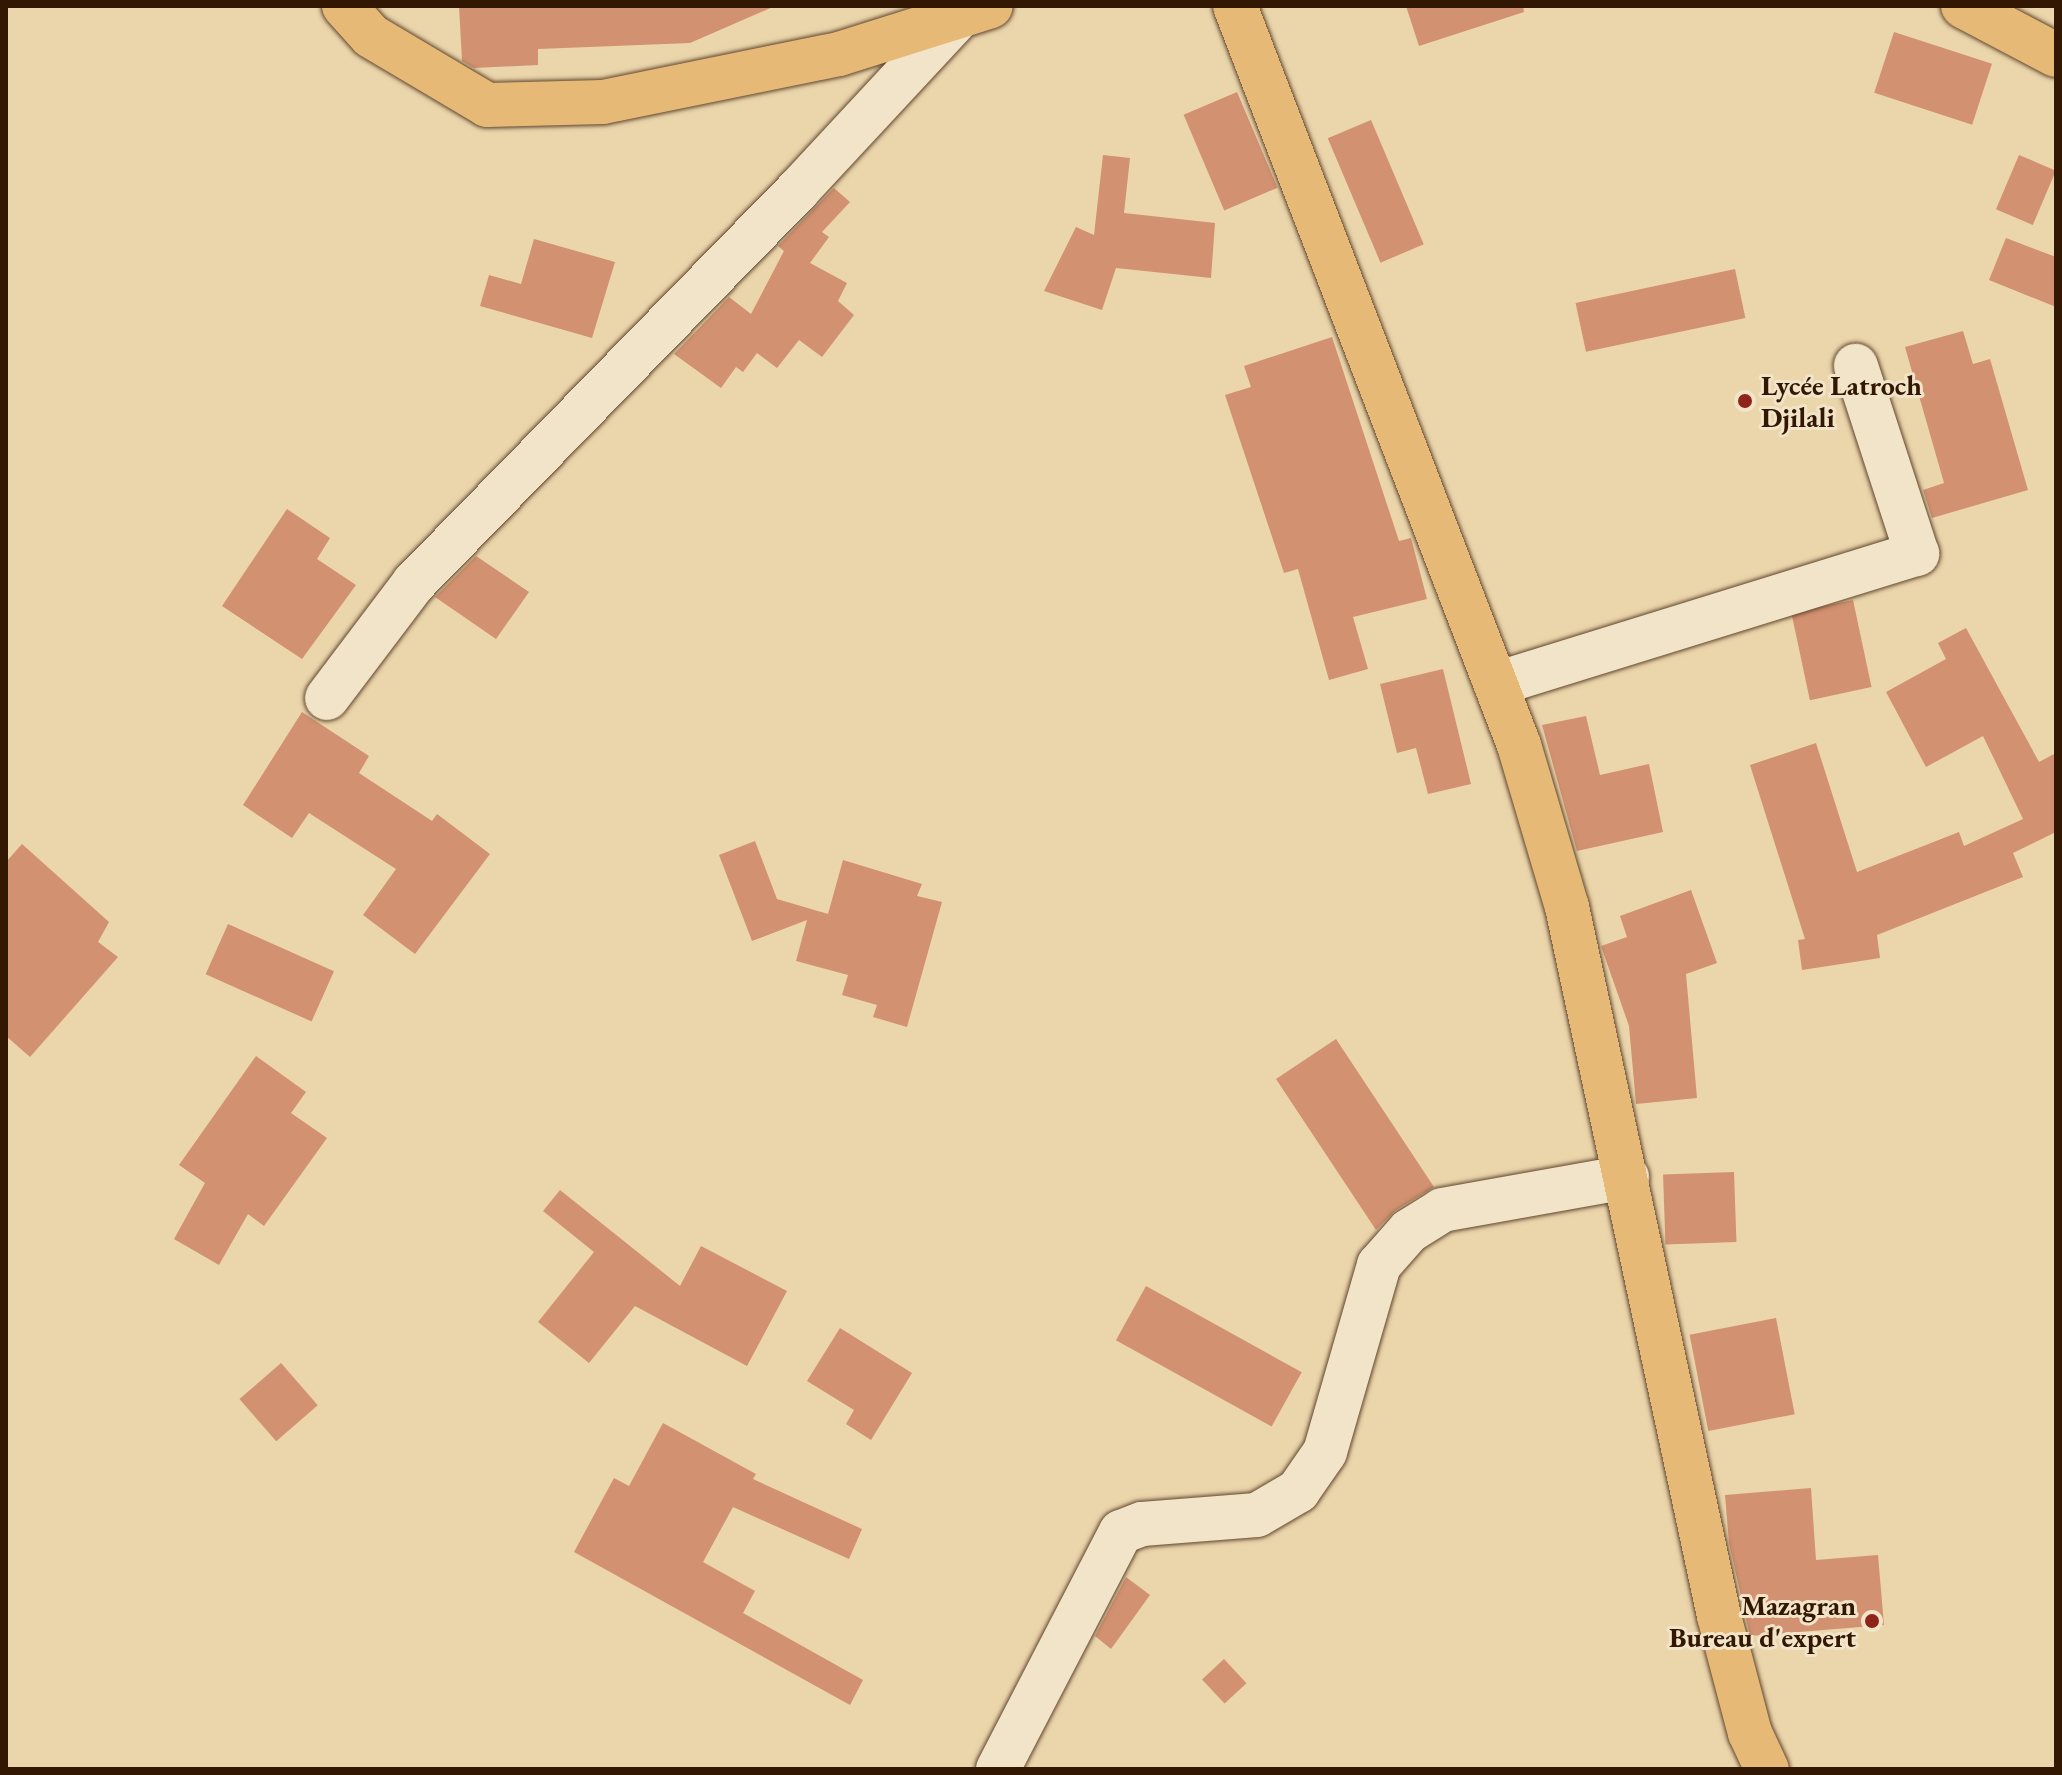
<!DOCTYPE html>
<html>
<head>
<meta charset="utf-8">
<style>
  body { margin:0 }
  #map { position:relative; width:2062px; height:1775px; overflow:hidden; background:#ebd5ab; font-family:"EB Garamond",serif }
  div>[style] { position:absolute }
  .building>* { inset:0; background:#d29171; transform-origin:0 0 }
  .roads { filter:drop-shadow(0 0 2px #60462d) drop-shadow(0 0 2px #60462d) }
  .minor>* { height:44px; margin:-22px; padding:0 22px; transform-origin:22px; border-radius:22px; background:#f2e4c8 }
  .major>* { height:44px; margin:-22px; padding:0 22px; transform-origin:22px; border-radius:22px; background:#e6ba76 }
  .dots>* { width:22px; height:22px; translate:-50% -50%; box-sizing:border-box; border:4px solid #f2e4c8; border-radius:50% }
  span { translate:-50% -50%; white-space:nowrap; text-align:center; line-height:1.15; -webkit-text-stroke:6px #f2e4c8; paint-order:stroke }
  .poi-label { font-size:28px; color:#321703; font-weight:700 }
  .left { translate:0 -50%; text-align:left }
  .right { translate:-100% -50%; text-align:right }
  .frame { position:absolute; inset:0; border:8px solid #321703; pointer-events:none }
</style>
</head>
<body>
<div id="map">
  <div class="building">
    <i style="clip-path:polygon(459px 6px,775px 6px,690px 43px,538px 49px,538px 65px,474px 68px,462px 61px)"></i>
    <i style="clip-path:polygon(1406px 6px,1523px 6px,1524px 12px,1419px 46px)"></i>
    <i style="left:1894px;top:32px;width:103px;height:64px;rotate:18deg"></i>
    <i style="left:1237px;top:92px;width:104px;height:58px;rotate:67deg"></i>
    <i style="left:1371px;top:120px;width:135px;height:47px;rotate:67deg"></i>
    <i style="clip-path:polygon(1103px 155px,1130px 158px,1124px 213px,1215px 223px,1211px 278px,1116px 268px,1102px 310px,1044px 291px,1076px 227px,1094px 235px)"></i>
    <i style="left:2019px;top:155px;width:40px;height:59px;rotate:23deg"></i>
    <i style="clip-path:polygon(834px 188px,850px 202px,822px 232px,829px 237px,810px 263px,847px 283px,838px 301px,854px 315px,822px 357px,799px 340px,777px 368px,757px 353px,743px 372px,736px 367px,721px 388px,674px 354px,729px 297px,751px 314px,784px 251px,778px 246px)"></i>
    <i style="clip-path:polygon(2006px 238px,2056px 257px,2056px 307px,1989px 280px)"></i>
    <i style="clip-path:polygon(534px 239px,615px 262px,592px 338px,480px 306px,489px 275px,521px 284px)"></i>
    <i style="left:1735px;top:269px;width:50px;height:163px;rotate:78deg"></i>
    <i style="clip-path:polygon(1963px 331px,1973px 364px,1990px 359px,2028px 490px,1932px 518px,1923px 490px,1944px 483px,1905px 347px)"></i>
    <i style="clip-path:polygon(1332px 337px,1399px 541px,1411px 538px,1427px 599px,1353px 617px,1368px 669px,1329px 680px,1298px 569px,1284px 573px,1225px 395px,1251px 387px,1244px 366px)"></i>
    <i style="clip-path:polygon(287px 509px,330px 538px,317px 559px,356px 585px,302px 659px,222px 606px)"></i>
    <i style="clip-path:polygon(476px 556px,529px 592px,496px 639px,435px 597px)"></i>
    <i style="left:1853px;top:600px;width:89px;height:63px;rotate:78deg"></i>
    <i style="clip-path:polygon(1966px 628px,2039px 762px,2056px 753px,2056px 832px,2013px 853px,2023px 877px,1877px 935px,1880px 958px,1802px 970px,1798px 940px,1805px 939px,1750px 765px,1816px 743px,1857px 872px,1959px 832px,1964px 846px,2023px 819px,1983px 736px,1926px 767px,1886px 692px,1946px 659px,1938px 643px)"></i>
    <i style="clip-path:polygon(1443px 669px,1471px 784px,1428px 794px,1416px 748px,1397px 753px,1380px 684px)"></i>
    <i style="clip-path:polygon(302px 712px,369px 756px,359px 773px,432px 821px,437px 814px,490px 854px,415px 954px,363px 915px,396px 869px,309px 813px,292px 838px,243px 805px)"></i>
    <i style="clip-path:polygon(1586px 716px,1600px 775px,1649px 764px,1663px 832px,1577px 851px,1542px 725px)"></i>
    <i style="clip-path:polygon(755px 841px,777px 899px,828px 914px,843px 860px,922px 884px,917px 896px,942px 902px,907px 1027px,873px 1017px,877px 1005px,842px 995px,848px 975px,796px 961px,807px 920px,752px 941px,719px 855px)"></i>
    <i style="clip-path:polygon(22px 844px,109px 922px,98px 942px,118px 957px,30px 1057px,6px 1036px,6px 862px)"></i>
    <i style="clip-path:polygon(1691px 890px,1717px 963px,1686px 974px,1697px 1098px,1636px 1104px,1629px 1026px,1601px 946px,1627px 937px,1620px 916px)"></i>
    <i style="left:228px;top:924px;width:116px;height:55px;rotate:24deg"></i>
    <i style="clip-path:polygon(1336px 1039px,1434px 1187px,1396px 1210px,1376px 1230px,1276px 1079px)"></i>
    <i style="clip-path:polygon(256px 1056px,306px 1092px,291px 1113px,327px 1138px,264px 1226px,248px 1214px,219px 1265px,174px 1239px,205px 1183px,179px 1165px)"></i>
    <i style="left:1734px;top:1172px;width:70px;height:71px;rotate:88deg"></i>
    <i style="clip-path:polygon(560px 1190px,680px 1286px,701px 1246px,787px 1291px,747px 1366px,635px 1306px,589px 1363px,538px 1322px,594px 1252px,543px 1211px)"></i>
    <i style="left:1146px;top:1286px;width:178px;height:62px;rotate:29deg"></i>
    <i style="left:1776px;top:1318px;width:98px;height:88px;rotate:79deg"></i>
    <i style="clip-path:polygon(840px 1328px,912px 1373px,871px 1440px,846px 1424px,854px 1410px,807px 1381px)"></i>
    <i style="left:281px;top:1363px;width:56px;height:55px;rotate:49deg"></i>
    <i style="clip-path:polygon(663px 1423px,756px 1474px,753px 1479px,862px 1529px,849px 1559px,733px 1507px,703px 1562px,755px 1591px,743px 1613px,863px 1680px,850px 1705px,574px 1552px,614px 1478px,629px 1486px)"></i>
    <i style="clip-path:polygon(1811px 1488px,1816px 1560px,1878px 1555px,1884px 1625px,1750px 1636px,1729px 1543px,1725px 1495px)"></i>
    <i style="clip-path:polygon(1126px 1577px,1150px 1595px,1111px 1649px,1095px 1636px)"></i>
    <i style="left:1224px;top:1659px;width:33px;height:30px;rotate:47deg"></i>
  </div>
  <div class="roads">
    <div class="minor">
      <i style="left:1496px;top:684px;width:441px;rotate:-17.2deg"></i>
      <i style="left:1917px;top:554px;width:198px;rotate:-108deg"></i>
      <i style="left:327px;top:698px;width:144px;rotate:-52.9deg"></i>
      <i style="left:414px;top:583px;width:549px;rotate:-45.66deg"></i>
      <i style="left:798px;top:190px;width:233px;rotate:-47.1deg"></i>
      <i style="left:998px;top:1769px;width:267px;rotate:-62.6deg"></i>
      <i style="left:1121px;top:1532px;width:22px;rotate:-21deg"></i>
      <i style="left:1142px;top:1524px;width:115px;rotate:-4.5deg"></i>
      <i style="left:1257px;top:1515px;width:48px;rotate:-30.3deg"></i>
      <i style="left:1298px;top:1491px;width:47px;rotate:-55.3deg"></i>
      <i style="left:1325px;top:1452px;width:195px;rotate:-73.9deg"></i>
      <i style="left:1379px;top:1265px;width:45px;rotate:-48.6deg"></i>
      <i style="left:1409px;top:1231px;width:39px;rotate:-32deg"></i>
      <i style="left:1442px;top:1210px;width:188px;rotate:-10.1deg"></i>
    </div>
    <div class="major">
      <i style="left:344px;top:6px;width:40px;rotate:48deg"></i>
      <i style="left:371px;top:36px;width:135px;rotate:30.7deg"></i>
      <i style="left:487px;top:105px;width:116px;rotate:-1.5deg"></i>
      <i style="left:603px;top:102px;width:241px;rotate:-11.5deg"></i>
      <i style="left:839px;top:54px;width:159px;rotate:-17.5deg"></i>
      <i style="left:1235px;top:6px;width:792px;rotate:68.98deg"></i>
      <i style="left:1519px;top:745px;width:169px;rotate:73.5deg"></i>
      <i style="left:1567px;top:907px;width:725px;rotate:77.9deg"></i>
      <i style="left:1719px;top:1616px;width:121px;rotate:75.2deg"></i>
      <i style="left:1750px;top:1733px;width:40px;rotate:65deg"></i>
      <i style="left:1963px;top:6px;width:105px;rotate:27.8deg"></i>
    </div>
  </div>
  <div class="dots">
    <i style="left:1745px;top:401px;background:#8f2418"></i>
    <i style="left:1872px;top:1621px;background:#8f2418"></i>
  </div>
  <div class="poi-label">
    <span class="left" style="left:1761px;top:401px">Lycée Latroch<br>Djilali</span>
    <span class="right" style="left:1856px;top:1621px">Mazagran<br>Bureau d'expert</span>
  </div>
  <div class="frame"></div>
</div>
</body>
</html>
